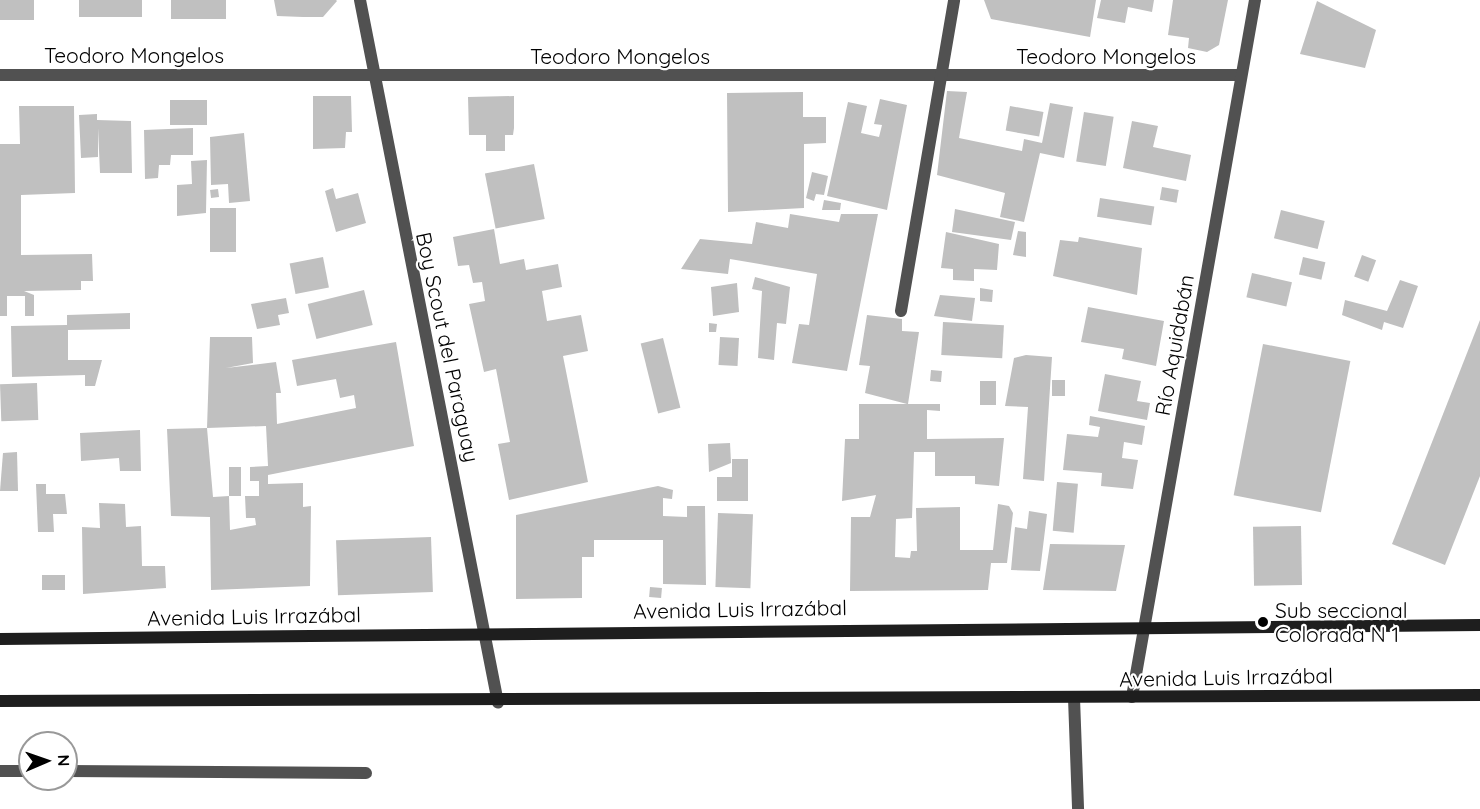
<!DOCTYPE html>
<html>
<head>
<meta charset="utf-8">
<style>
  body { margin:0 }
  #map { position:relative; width:1480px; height:809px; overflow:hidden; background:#fff; font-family:Quicksand,sans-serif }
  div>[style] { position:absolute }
  .building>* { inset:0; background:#c0c0c0; transform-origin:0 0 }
  .service>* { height:12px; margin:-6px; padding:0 6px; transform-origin:6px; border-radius:6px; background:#515151 }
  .minor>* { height:12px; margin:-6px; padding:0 6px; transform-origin:6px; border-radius:6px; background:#515151 }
  .secondary>* { height:12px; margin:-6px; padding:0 6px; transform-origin:6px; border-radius:6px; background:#1e1e1e }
  .dots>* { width:16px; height:16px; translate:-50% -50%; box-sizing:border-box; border:3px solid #fff; border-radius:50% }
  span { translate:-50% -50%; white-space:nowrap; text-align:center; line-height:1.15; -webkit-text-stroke:4.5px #fff; paint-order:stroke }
  .street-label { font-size:21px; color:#000 }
  .poi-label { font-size:21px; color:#000 }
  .left { translate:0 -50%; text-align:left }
  .north { position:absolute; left:18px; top:731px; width:60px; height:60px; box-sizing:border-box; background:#fff; border:2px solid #999; border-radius:50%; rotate:88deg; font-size:16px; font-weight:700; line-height:24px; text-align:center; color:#000 }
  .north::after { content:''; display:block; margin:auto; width:21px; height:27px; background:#000; clip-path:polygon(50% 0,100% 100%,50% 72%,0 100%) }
</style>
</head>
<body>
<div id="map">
  <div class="building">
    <i style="left:0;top:0;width:34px;height:20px"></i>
    <i style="left:79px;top:0;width:63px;height:17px"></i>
    <i style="left:171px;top:0;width:55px;height:19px"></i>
    <i style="clip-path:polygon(274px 0,336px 0,337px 1px,323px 17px,303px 17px,277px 16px)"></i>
    <i style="clip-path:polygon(984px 0,1096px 0,1090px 37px,991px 19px)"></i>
    <i style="clip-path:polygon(1101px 0,1154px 0,1152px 12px,1128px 7px,1125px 23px,1097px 18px)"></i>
    <i style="clip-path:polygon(1173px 0,1228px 0,1219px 45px,1207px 52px,1188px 48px,1189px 38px,1168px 35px)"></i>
    <i style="clip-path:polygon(1317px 1px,1376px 30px,1365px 68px,1300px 54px)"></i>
    <i style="clip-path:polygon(947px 91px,967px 92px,959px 138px,1022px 151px,1024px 139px,1042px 143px,1050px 103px,1073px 107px,1064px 158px,1040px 153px,1024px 222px,1000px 217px,1005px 193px,937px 175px)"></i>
    <i style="clip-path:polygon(803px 92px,803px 117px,826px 117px,826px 143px,804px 144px,804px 208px,728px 212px,727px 93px)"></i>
    <i style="clip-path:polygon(313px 96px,351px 96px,352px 132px,346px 132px,345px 148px,313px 149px)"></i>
    <i style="clip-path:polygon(514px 96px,514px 128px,513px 135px,505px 135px,505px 151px,486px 151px,486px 135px,469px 135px,468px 97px)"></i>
    <i style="clip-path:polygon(880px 99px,907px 105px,887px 210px,827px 196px,848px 102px,867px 106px,861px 133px,879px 137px,882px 125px,874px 124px)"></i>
    <i style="left:170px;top:100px;width:37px;height:25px"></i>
    <i style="clip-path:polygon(19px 106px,74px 106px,75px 193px,21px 195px,21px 255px,92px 254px,93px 281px,81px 281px,81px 290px,24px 291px,34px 295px,34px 316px,25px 316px,25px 296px,7px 296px,7px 316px,0 316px,0 144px,20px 144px)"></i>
    <i style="left:1010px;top:106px;width:34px;height:25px;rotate:10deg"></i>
    <i style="left:1084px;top:112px;width:30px;height:50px;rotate:9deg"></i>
    <i style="clip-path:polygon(97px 114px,97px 120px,131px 121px,132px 173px,100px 173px,98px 128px,98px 157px,81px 158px,79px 115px)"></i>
    <i style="clip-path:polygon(1132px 121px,1158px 126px,1153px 147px,1191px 155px,1186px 181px,1123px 168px)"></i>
    <i style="clip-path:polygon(193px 128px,193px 155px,171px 155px,170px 165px,159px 165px,158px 178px,145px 179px,144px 130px)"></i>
    <i style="clip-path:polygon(244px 133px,250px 201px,229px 203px,228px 184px,211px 185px,210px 137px)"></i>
    <i style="clip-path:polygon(207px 160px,206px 213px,177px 216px,177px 185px,192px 184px,191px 161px)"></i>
    <i style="left:534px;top:164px;width:56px;height:50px;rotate:79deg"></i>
    <i style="clip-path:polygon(812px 172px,828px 176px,824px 195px,816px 194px,814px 201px,806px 198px)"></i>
    <i style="left:1162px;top:187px;width:17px;height:13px;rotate:10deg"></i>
    <i style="clip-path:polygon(333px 188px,336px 199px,358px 193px,366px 223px,336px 232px,325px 191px)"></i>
    <i style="left:218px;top:189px;width:8px;height:8px;rotate:83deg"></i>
    <i style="left:1100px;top:198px;width:55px;height:19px;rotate:9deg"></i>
    <i style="clip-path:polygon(824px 200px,841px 203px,840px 210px,822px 210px)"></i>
    <i style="left:210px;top:208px;width:26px;height:44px"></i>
    <i style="clip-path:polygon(955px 209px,1015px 222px,1011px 240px,952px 232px)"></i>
    <i style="left:1281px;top:210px;width:45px;height:29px;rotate:14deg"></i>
    <i style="clip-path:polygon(790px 214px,839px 222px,841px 214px,878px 214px,847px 371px,792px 363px,799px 324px,809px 325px,817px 274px,730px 259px,728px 274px,681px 269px,700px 239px,752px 244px,756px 222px,788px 228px)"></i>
    <i style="clip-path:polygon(494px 229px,500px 264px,524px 259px,526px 270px,558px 264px,562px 287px,542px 291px,547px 321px,581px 315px,588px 351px,563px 356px,588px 482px,509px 500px,498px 444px,510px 442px,496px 369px,484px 372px,469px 304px,485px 301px,482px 282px,473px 283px,469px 265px,458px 266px,453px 237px)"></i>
    <i style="clip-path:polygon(1018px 231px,1026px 232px,1026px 257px,1013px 255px)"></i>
    <i style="clip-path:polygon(946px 232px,999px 244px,997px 270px,974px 269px,974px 281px,953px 280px,953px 269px,941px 268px)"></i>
    <i style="clip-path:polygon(1079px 237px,1142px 248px,1137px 295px,1053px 276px,1060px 240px,1078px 242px)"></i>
    <i style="left:1362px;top:255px;width:15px;height:23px;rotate:20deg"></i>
    <i style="left:323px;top:257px;width:31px;height:34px;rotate:79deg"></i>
    <i style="left:1303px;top:257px;width:23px;height:18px;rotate:13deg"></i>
    <i style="left:1252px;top:273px;width:41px;height:25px;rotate:13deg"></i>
    <i style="clip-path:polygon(755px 277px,790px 287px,786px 324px,777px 323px,774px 360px,758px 358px,762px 291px,752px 289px)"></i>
    <i style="clip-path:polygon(1400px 280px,1418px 286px,1403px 328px,1384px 322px,1382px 330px,1342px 315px,1345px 300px,1387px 311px)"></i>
    <i style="clip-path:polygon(737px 283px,739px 312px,713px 316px,711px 287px)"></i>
    <i style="clip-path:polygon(980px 288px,993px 290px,992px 302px,980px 301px)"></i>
    <i style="left:364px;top:290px;width:36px;height:58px;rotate:76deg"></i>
    <i style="clip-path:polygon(940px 295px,975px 298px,972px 321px,934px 316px)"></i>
    <i style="clip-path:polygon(286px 298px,289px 313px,278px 315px,280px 325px,257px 329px,251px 304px)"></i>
    <i style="clip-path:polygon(1088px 307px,1164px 321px,1156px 366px,1122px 359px,1124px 349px,1081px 342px)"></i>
    <i style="clip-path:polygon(130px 313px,130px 329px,68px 330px,68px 360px,102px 360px,95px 386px,85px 386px,85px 375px,12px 377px,11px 326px,67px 325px,67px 315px)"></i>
    <i style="clip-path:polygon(867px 315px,902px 319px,902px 331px,919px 332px,908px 404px,940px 404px,940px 411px,927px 410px,927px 439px,1004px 438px,999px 486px,975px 484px,975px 476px,935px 476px,935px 452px,914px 452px,912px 518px,896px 519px,895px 557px,910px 558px,911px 551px,917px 551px,916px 508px,960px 507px,960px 550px,993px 550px,998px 504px,1009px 506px,1013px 513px,1007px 563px,991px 563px,988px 590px,850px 591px,851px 517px,870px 517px,876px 495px,842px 501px,845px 439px,859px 439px,859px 404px,907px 404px,865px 393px,870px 366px,859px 365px)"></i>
    <i style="clip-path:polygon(1480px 320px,1480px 476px,1445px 565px,1392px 544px)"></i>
    <i style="left:943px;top:322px;width:61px;height:33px;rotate:3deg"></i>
    <i style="clip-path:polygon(709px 323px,717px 324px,716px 332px,709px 332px)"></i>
    <i style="clip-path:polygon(210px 337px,252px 337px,253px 363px,226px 368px,276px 362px,281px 393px,276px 393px,277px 424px,356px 408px,354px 395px,340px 398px,336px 379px,297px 386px,292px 360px,396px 342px,414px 446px,268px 475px,268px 484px,303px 483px,303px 507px,311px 506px,310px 586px,211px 590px,210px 517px,171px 516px,167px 429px,207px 428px,213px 497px,229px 496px,230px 530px,256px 525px,255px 518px,246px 518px,245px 496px,259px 496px,259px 481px,250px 481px,250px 467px,268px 466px,266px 426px,207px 428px)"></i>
    <i style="left:720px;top:337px;width:19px;height:28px;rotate:3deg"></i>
    <i style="left:663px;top:338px;width:72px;height:23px;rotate:76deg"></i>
    <i style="left:1263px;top:344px;width:89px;height:154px;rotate:11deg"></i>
    <i style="clip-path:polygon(1026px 355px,1052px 357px,1044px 481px,1023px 479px,1028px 407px,1005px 406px,1014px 358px)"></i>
    <i style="left:931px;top:370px;width:11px;height:11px;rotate:5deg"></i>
    <i style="clip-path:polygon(1105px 374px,1141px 381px,1137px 401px,1150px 403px,1147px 420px,1098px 411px)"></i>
    <i style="left:1052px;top:380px;width:13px;height:16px"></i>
    <i style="left:980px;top:381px;width:16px;height:24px"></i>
    <i style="left:37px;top:383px;width:37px;height:37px;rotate:88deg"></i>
    <i style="clip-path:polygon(1090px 416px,1145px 426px,1142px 445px,1124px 442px,1122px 458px,1138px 460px,1133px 489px,1101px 486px,1102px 473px,1063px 470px,1067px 434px,1098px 437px,1100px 427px,1089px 425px)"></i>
    <i style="clip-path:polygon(140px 430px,141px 471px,120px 471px,119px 458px,81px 461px,80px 433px)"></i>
    <i style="clip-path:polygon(730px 443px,731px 463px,709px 472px,708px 444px)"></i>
    <i style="clip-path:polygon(17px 452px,18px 491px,0 491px,3px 453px)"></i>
    <i style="clip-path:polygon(732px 459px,748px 459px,748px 501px,717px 501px,717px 477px,732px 477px)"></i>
    <i style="left:229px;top:467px;width:12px;height:29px"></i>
    <i style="left:1057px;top:482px;width:21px;height:49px;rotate:5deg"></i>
    <i style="clip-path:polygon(36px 484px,46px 484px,46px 494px,65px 494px,67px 514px,53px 514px,54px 532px,38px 532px)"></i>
    <i style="clip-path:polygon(658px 486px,673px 490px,672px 499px,663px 498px,663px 516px,687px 517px,687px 506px,705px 506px,706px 585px,663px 584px,663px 540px,594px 540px,594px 557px,582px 557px,582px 598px,516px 599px,516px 515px)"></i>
    <i style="clip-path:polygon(99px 503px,125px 504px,126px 527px,141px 526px,142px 566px,165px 566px,166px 588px,83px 594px,82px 527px,100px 528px)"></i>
    <i style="clip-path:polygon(1029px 511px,1047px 514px,1040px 571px,1011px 570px,1015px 527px,1027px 529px)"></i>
    <i style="left:718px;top:513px;width:35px;height:74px;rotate:2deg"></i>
    <i style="left:1301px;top:526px;width:59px;height:48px;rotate:89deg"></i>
    <i style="left:431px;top:537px;width:55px;height:95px;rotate:88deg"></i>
    <i style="clip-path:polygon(1050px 544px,1125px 545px,1116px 591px,1043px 590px)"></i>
    <i style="left:65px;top:575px;width:15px;height:23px;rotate:90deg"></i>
    <i style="left:650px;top:587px;width:12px;height:10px;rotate:5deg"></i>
  </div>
  <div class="service">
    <i style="left:1074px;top:698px;width:111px;rotate:87.9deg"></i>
  </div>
  <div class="minor">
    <i style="left:360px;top:0;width:716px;rotate:78.89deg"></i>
    <i style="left:0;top:75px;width:1240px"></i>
    <i style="left:901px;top:311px;width:315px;rotate:-80.3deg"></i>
    <i style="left:1132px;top:697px;width:708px;rotate:-79.99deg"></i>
    <i style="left:0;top:771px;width:30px"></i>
    <i style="left:66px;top:771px;width:300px;rotate:0.4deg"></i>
  </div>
  <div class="secondary">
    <i style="left:0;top:639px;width:1480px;rotate:-0.54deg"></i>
    <i style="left:0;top:701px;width:1480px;rotate:-0.23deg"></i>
  </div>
  <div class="dots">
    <i style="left:1263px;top:622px;background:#000"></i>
  </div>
  <div class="street-label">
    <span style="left:134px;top:55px">Teodoro Mongelos</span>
    <span style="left:620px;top:56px">Teodoro Mongelos</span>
    <span style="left:1106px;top:56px">Teodoro Mongelos</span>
    <span style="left:1174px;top:345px;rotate:-80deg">Río Aquidabán</span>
    <span style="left:448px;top:347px;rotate:78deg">Boy Scout del Paraguay</span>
    <span style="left:740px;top:609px;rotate:-1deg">Avenida Luis Irrazábal</span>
    <span style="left:254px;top:616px;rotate:-1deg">Avenida Luis Irrazábal</span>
    <span style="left:1226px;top:677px;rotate:-1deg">Avenida Luis Irrazábal</span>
  </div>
  <div class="poi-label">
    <span class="left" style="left:1275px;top:622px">Sub seccional<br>Colorada N 1</span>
  </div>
  <div class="north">N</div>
</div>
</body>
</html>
